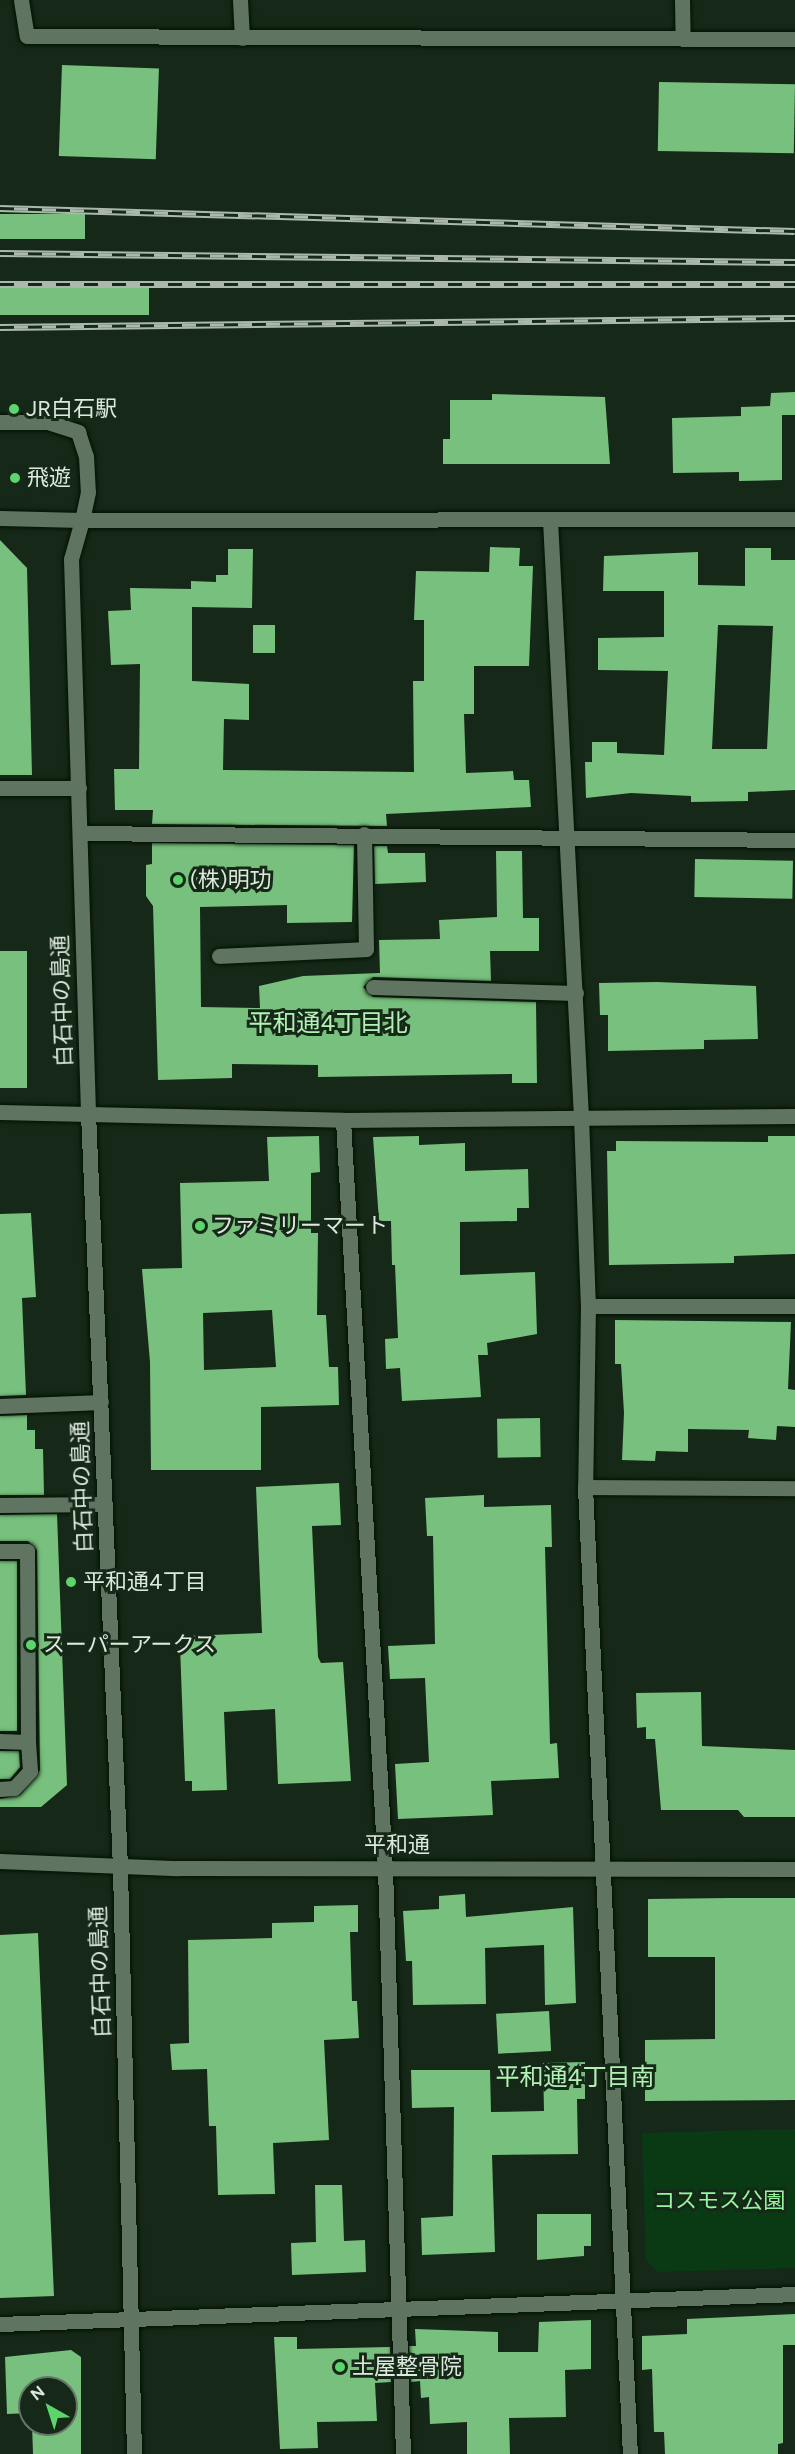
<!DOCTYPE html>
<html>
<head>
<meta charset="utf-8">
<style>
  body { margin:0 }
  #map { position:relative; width:795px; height:2454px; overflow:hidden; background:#162918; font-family:Figtree,"Noto Sans JP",sans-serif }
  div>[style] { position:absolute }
  .green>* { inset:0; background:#093a13 }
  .building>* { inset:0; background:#78c07e; transform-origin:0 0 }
  .roads { filter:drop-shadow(0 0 2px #021103) drop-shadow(0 0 2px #021103) }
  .lane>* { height:15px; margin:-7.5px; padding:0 7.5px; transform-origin:7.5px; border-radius:7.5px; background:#607561 }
  .street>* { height:15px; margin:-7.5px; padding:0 7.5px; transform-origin:7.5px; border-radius:7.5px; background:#607561 }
  .secondary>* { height:15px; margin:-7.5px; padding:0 7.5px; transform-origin:7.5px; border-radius:7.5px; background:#607561 }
  .rail>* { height:7px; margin-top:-3.5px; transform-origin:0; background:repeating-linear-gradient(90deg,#162918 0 14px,#abb9ac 0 28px); box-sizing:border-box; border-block:2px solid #abb9ac }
  .dots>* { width:16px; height:16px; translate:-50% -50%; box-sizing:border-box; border:3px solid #162918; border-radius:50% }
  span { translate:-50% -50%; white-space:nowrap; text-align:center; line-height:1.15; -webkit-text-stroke:6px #162918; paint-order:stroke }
  .poi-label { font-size:22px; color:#dde9dd }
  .left { translate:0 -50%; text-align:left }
  .street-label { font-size:22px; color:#dde9dd }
  .park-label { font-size:22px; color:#95f49e }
  .neighbourhood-label { font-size:24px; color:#b2f0b6 }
  .north { position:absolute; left:18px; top:2376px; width:60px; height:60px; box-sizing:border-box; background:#162918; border:2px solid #667667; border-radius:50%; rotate:321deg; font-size:16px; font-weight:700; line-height:24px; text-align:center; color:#dde9dd }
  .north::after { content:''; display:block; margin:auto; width:21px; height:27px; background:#5cd56d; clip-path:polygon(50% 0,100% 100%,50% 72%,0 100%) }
</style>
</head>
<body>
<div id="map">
  <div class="green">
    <i style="clip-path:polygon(795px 2129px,795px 2268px,658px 2272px,646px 2260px,642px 2133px)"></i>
  </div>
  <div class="building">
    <i style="left:62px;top:65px;width:97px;height:91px;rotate:2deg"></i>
    <i style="left:659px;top:82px;width:136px;height:69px;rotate:1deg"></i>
    <i style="left:0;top:214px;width:85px;height:25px"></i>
    <i style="left:149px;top:287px;width:28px;height:149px;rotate:90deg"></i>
    <i style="clip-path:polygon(795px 392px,795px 415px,782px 415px,782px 480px,739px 481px,739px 472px,673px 473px,672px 418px,741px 416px,741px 407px,770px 406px,771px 393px)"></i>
    <i style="clip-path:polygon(492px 394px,605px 397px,610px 464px,443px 464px,443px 439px,450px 439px,450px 400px,492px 400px)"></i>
    <i style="clip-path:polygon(0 540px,27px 568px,32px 775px,0 775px)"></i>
    <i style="clip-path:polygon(490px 547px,520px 548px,519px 566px,533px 566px,529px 666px,474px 666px,474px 714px,464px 714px,466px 773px,513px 771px,514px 780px,529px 780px,531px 807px,386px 814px,387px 826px,152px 824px,153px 810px,115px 810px,114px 769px,139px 769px,140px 664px,111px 665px,108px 611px,131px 610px,130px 588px,191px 589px,191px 581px,216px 582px,216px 575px,228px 575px,228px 549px,253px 549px,252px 608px,192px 607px,192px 681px,249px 684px,249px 720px,224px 719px,223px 770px,414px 772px,413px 681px,424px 681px,424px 620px,414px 620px,416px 571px,489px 572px)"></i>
    <i style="clip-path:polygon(evenodd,745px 548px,771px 548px,771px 560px,795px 560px,795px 790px,748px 792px,748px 801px,691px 802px,691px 796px,631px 793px,586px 798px,585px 762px,592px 762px,592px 742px,617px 742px,617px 753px,664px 755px,668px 671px,598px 670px,598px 638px,664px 637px,664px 591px,603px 591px,604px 556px,698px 552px,698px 585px,745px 586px,745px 548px,718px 625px,773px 626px,767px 749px,712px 749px,718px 625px)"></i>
    <i style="left:253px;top:625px;width:22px;height:28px"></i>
    <i style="clip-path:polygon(152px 843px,354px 845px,352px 922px,287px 923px,287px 905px,200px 907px,201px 1007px,260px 1008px,259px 986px,303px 976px,380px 973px,379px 940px,440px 939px,439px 920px,497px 917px,496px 851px,522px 851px,523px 918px,539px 918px,539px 951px,490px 951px,491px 981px,373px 977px,363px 987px,373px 997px,536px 1002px,537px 1083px,512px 1083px,512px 1074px,318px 1077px,318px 1065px,232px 1064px,232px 1078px,158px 1080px,153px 906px,146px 896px,146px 865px,152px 864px)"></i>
    <i style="clip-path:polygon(374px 846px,387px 846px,388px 853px,425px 853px,426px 882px,375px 884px)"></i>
    <i style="left:695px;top:859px;width:98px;height:38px;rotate:1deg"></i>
    <i style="left:0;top:951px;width:27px;height:137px"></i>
    <i style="clip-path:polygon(657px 982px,756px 986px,758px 1039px,704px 1040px,704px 1049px,608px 1051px,608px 1015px,600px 1015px,599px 983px)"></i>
    <i style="clip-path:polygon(evenodd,319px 1136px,320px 1172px,311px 1173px,311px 1233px,318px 1233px,317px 1315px,326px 1315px,329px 1367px,338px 1367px,339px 1405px,261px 1407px,261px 1470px,151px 1470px,150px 1362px,142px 1269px,182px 1268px,180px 1183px,269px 1181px,267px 1137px,319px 1136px,272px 1310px,276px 1367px,204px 1370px,203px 1313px,272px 1310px)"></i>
    <i style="clip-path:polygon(419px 1136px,419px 1145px,465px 1143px,465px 1171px,528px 1169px,529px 1208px,517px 1208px,517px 1221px,460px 1222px,460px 1275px,535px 1272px,537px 1334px,487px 1343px,488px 1355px,478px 1355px,481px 1397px,402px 1401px,400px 1368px,386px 1369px,385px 1339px,398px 1338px,395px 1265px,392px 1265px,391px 1221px,379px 1221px,373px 1137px)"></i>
    <i style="clip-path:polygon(768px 1136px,795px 1136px,795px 1254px,734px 1256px,734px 1263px,609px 1265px,607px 1151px,616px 1151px,616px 1141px,768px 1142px)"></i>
    <i style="clip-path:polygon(31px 1213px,36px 1297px,22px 1298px,26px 1395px,0 1396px,0 1214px)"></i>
    <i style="clip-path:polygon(615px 1320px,791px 1322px,788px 1389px,795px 1390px,795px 1427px,777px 1426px,776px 1440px,748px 1438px,749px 1430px,688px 1429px,688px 1452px,656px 1451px,655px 1461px,622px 1460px,624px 1413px,621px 1364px,615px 1364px)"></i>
    <i style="clip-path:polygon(27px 1415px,27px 1430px,35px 1430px,35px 1449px,43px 1449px,44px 1495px,0 1495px,0 1416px)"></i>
    <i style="left:540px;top:1418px;width:39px;height:43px;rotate:89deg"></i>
    <i style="clip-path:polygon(339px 1483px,341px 1525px,312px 1526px,318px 1657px,321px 1663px,343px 1662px,351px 1781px,278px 1784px,275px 1709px,224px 1712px,227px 1790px,192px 1791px,192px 1781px,185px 1781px,180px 1646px,187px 1646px,186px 1636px,262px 1633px,256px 1487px)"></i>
    <i style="clip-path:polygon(484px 1495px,484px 1507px,551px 1505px,552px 1547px,545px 1547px,550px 1744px,557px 1743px,559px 1778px,491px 1781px,493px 1815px,398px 1819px,395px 1764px,429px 1762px,425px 1678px,390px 1679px,388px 1646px,435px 1644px,433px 1536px,427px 1536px,425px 1498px)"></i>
    <i style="clip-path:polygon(57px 1514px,67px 1785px,41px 1807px,0 1807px,0 1799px,20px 1795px,40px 1770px,37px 1550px,28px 1541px,0 1541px,0 1515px)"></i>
    <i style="left:0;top:1561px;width:17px;height:170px"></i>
    <i style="clip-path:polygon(701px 1692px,702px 1746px,795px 1750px,795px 1817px,744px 1817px,738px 1810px,661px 1810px,655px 1739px,646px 1739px,646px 1727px,637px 1728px,636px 1693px)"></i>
    <i style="clip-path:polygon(0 1751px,19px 1751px,20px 1767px,10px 1779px,0 1779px)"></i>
    <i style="clip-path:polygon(465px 1894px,466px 1917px,573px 1907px,576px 2003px,545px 2005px,544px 1945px,485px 1948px,486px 2004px,413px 2005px,412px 1961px,406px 1961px,403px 1911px,439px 1909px,439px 1896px)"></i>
    <i style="clip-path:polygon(730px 1898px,795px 1898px,795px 2100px,645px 2101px,645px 2040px,715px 2039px,715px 1957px,648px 1957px,648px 1899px)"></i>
    <i style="clip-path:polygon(358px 1905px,358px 1932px,350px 1932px,352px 2001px,357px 2001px,359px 2038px,324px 2040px,329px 2140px,273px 2143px,275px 2194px,218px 2195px,216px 2126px,209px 2126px,207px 2069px,172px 2070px,170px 2044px,189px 2043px,188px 1940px,272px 1938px,272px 1923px,314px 1922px,314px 1906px)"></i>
    <i style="clip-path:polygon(38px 1933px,54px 2296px,0 2298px,0 1935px)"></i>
    <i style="left:549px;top:2011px;width:40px;height:53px;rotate:87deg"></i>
    <i style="clip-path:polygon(585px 2062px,585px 2099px,577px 2099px,578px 2154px,492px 2155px,495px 2252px,422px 2255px,421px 2218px,453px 2216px,454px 2107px,412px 2108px,411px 2070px,490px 2070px,491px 2112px,544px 2111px,543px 2063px)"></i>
    <i style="clip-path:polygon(315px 2185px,342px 2185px,344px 2241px,365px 2240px,366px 2272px,292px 2275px,291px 2243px,316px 2242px)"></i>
    <i style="clip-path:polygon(537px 2214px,591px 2214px,591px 2246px,584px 2246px,584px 2256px,537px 2260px)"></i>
    <i style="clip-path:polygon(795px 2314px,795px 2345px,783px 2345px,783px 2443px,778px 2444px,778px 2454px,665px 2454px,664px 2432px,654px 2432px,652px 2369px,642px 2370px,642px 2336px,687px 2334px,687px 2319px)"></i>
    <i style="clip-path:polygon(591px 2320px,591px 2369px,565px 2370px,566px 2417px,509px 2418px,510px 2454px,467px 2454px,467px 2422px,430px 2424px,429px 2397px,421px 2398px,420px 2381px,411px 2382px,409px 2346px,416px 2346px,415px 2329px,498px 2332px,498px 2352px,538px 2352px,539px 2322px)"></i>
    <i style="clip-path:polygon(274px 2337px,297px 2337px,297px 2349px,390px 2347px,391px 2382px,375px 2383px,377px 2421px,317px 2422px,318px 2448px,280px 2449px)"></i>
    <i style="clip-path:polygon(71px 2350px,81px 2357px,81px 2454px,33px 2454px,32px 2424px,66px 2424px,66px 2388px,30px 2388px,30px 2413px,7px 2414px,5px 2357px)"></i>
  </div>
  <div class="roads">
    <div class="lane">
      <i style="left:219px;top:956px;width:147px;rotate:-2.7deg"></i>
      <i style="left:366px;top:949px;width:115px;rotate:-91deg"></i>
      <i style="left:373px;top:987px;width:203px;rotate:1.7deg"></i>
      <i style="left:0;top:1505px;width:105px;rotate:-0.5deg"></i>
      <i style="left:0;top:1551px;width:27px"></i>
      <i style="left:27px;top:1551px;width:191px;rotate:89.7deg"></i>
      <i style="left:0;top:1741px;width:28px;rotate:2deg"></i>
      <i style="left:28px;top:1742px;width:29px;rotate:86deg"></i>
      <i style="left:30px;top:1771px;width:23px;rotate:133deg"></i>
      <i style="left:14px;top:1788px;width:14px;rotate:176deg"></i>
    </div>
    <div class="street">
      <i style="left:21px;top:0;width:36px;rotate:81deg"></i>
      <i style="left:27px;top:36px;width:768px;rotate:0.22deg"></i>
      <i style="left:240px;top:0;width:38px;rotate:87deg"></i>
      <i style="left:682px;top:0;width:39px;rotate:89deg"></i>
      <i style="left:0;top:422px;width:48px"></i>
      <i style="left:48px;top:422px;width:32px;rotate:18deg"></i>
      <i style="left:78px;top:432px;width:25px;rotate:72deg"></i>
      <i style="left:86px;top:456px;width:36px;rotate:87deg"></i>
      <i style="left:88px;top:492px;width:29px;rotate:102deg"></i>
      <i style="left:82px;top:520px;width:82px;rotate:-178.6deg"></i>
      <i style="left:550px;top:520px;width:598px;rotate:87.03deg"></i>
      <i style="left:581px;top:1117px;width:189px;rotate:87.9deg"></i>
      <i style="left:588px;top:1306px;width:181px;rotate:90.9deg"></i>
      <i style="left:585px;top:1487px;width:968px;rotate:87.34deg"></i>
      <i style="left:0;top:788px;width:79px"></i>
      <i style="left:80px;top:833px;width:715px;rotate:0.56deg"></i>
      <i style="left:0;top:1112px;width:343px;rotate:1.3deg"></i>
      <i style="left:343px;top:1120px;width:452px;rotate:-0.5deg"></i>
      <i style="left:343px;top:1120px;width:749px;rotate:86.79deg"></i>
      <i style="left:385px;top:1868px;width:586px;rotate:88.24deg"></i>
      <i style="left:588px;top:1306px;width:207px"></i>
      <i style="left:0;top:1406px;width:101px;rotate:-2.3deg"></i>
      <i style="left:585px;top:1487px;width:210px;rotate:0.3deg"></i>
      <i style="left:0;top:2324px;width:796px;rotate:-2.16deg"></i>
    </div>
    <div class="secondary">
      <i style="left:0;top:1861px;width:178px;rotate:2.3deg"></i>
      <i style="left:178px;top:1868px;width:617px;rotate:0.09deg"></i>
      <i style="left:134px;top:2454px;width:587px;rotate:-91.37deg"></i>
      <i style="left:120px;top:1867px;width:756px;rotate:-92.43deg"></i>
      <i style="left:88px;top:1112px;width:553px;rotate:-91.76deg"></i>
      <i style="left:71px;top:559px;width:41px;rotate:-74.2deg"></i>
      <i style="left:82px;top:520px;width:713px;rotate:-0.08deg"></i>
    </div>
  </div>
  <div class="rail">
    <i style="left:0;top:208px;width:795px;rotate:1.66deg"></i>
    <i style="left:0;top:253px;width:795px;rotate:0.65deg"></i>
    <i style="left:0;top:284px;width:795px"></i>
    <i style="left:0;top:327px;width:795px;rotate:-0.65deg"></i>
  </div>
  <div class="dots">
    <i style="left:14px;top:409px;background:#5cd56d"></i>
    <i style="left:15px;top:478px;background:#5cd56d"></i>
    <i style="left:178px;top:880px;background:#5cd56d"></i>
    <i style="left:200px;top:1226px;background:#5cd56d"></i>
    <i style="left:71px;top:1582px;background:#5cd56d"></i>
    <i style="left:31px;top:1645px;background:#5cd56d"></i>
    <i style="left:340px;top:2367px;background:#5cd56d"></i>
  </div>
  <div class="poi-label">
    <span class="left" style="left:26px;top:409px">JR白石駅</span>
    <span class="left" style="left:27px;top:478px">飛遊</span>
    <span class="left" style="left:190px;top:880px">(株)明功</span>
    <span class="left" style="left:212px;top:1226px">ファミリーマート</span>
    <span class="left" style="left:83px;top:1582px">平和通4丁目</span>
    <span class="left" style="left:43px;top:1645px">スーパーアークス</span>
    <span class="left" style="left:352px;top:2367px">土屋整骨院</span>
  </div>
  <div class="street-label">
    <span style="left:62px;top:1001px;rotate:-92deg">白石中の島通</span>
    <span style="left:82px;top:1487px;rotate:-92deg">白石中の島通</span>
    <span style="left:397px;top:1845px">平和通</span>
    <span style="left:100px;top:1972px;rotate:-92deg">白石中の島通</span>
  </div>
  <div class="park-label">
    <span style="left:719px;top:2201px">コスモス公園</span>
  </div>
  <div class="neighbourhood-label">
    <span style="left:328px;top:1023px">平和通4丁目北</span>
    <span style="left:575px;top:2077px">平和通4丁目南</span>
  </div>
  <div class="north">N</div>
</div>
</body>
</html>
